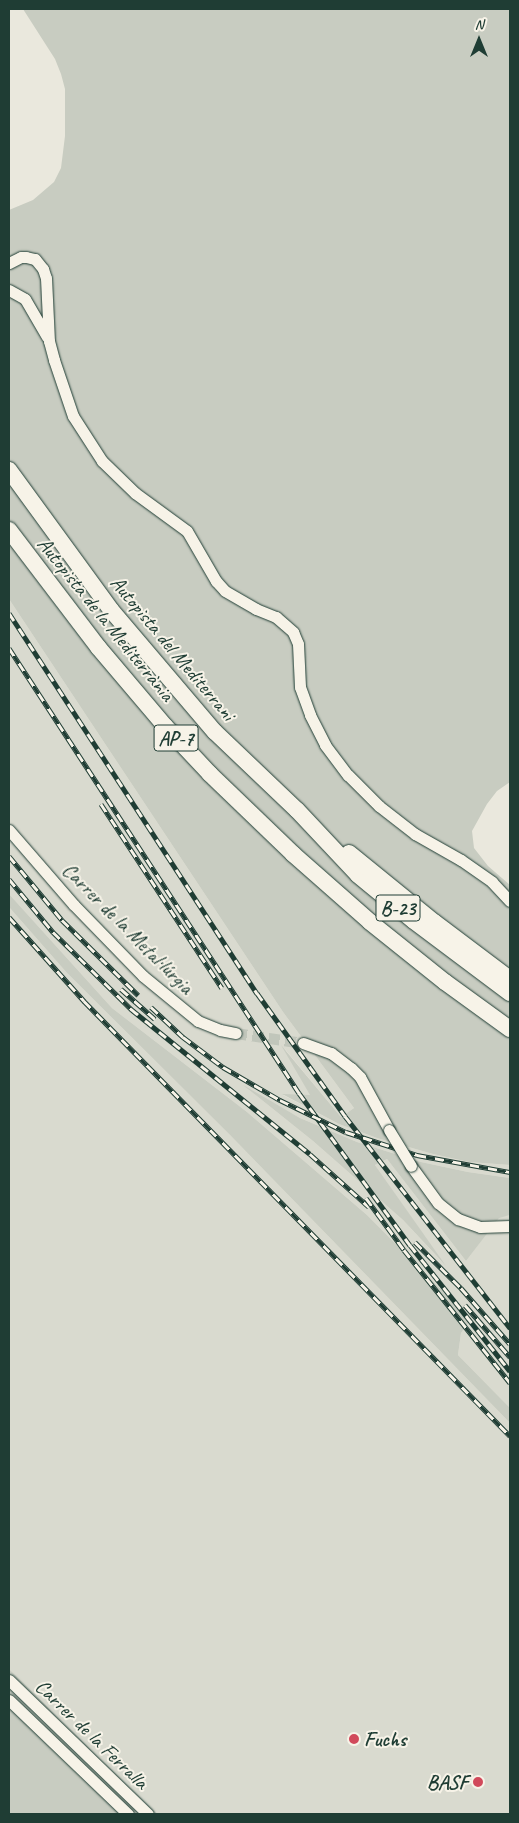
<!DOCTYPE html>
<html>
<head>
<meta charset="utf-8">
<style>
  body { margin:0 }
  #map { position:relative; width:519px; height:1823px; overflow:hidden; background:#eae8dd; font-family:Caveat,sans-serif }
  div>[style] { position:absolute }
  .built>* { inset:0; background:#d9dacf }
  .green>* { inset:0; background:#c8ccc1 }
  .minor-tunnel>* { height:11px; margin-top:-5.5px; transform-origin:0; background:repeating-linear-gradient(90deg,#c1c6bb 0 11px,transparent 0 16.5px) }
  .roads { filter:drop-shadow(0 0 1px #1f3d34) drop-shadow(0 0 1px #1f3d34) }
  .minor>* { height:11px; margin:-5.5px; padding:0 5.5px; transform-origin:5.5px; border-radius:5.5px; background:#f7f3e8 }
  .highway>* { height:16px; margin:-8px; padding:0 8px; transform-origin:8px; border-radius:8px; background:#f7f3e8 }
  .rail>* { height:5px; margin-top:-2.5px; transform-origin:0; background:repeating-linear-gradient(90deg,#f7f3e8 0 9px,#1f3d34 0 18px); box-sizing:border-box; border-block:1px solid #1f3d34 }
  .bridges { filter:drop-shadow(0 0 1px #1f3d34) drop-shadow(0 0 1px #1f3d34) }
  .minor-bridge>* { height:11px; margin:-5.5px; padding:0 5.5px; transform-origin:5.5px; border-radius:5.5px; background:#f7f3e8 }
  .dots>* { width:14px; height:14px; translate:-50% -50%; box-sizing:border-box; border:2px solid #f7f3e8; border-radius:50% }
  span { translate:-50% -50%; white-space:nowrap; text-align:center; line-height:1.15; -webkit-text-stroke:4px #f7f3e8; paint-order:stroke }
  .shield-label span { padding:1px 4px; background:#f7f3e8; border:1px solid; border-radius:4px; -webkit-text-stroke-width:0 }
  .shield-label { font-size:20px; color:#1f3d34; font-weight:700 }
  .street-label { font-size:21px; color:#1f3d34 }
  .poi-label { font-size:21px; color:#1f3d34; font-weight:700 }
  .left { translate:0 -50%; text-align:left }
  .right { translate:-100% -50%; text-align:right }
  .frame { position:absolute; inset:0; border:10px solid #1f3d34; pointer-events:none }
  .north { position:absolute; left:454px; top:15px; width:50px; height:50px; -webkit-text-stroke:4px #f7f3e8; paint-order:stroke; rotate:0deg; font-size:14px; font-weight:700; line-height:20px; text-align:center; color:#1f3d34 }
  .north::after { content:''; display:block; margin:auto; width:18px; height:22px; background:#1f3d34; clip-path:polygon(50% 0,100% 100%,50% 72%,0 100%) }
</style>
</head>
<body>
<div id="map">
  <div class="built">
    <i style="clip-path:polygon(9px 599px,283px 1012px,354px 1108px,341px 1117px,284px 1048px,311px 1095px,283px 1095px,339px 1124px,377px 1138px,433px 1154px,469px 1162px,510px 1165px,510px 1178px,468px 1172px,421px 1162px,357px 1142px,300px 1118px,248px 1089px,313px 1141px,403px 1220px,442px 1262px,375px 1165px,387px 1159px,466px 1261px,499px 1217px,510px 1215px,510px 1408px,458px 1355px,461px 1333px,471px 1318px,367px 1215px,247px 1112px,112px 1008px,9px 894px)"></i>
    <i style="clip-path:polygon(9px 907px,67px 973px,230px 1135px,510px 1423px,510px 1814px,158px 1814px,9px 1669px)"></i>
  </div>
  <div class="green">
    <i style="clip-path:polygon(23px 9px,510px 9px,510px 782px,497px 791px,487px 804px,472px 831px,474px 848px,488px 866px,510px 885px,510px 1165px,469px 1162px,433px 1154px,377px 1138px,339px 1124px,282px 1094px,310px 1095px,281px 1045px,341px 1117px,354px 1108px,283px 1012px,9px 599px,9px 210px,33px 200px,54px 182px,61px 168px,65px 136px,65px 89px,61px 74px,55px 59px)"></i>
    <i style="clip-path:polygon(9px 894px,112px 1008px,247px 1112px,367px 1215px,471px 1319px,461px 1333px,458px 1355px,510px 1408px,510px 1423px,230px 1135px,67px 973px,9px 907px)"></i>
    <i style="clip-path:polygon(243px 1085px,300px 1118px,357px 1142px,421px 1162px,468px 1172px,510px 1178px,510px 1215px,499px 1218px,466px 1261px,387px 1159px,375px 1165px,446px 1266px,403px 1220px,313px 1141px)"></i>
    <i style="clip-path:polygon(9px 1669px,104px 1762px,158px 1814px,9px 1814px)"></i>
  </div>
  <div class="minor-tunnel">
    <i style="left:236px;top:1033px;width:68px;rotate:8.5deg"></i>
  </div>
  <div class="roads">
    <div class="minor">
      <i style="left:9px;top:263px;width:13px;rotate:-27deg"></i>
      <i style="left:21px;top:257px;width:5px"></i>
      <i style="left:26px;top:257px;width:9px;rotate:13deg"></i>
      <i style="left:35px;top:259px;width:13px;rotate:51deg"></i>
      <i style="left:43px;top:269px;width:9px;rotate:72deg"></i>
      <i style="left:46px;top:278px;width:63px;rotate:87.3deg"></i>
      <i style="left:49px;top:341px;width:20px;rotate:75deg"></i>
      <i style="left:54px;top:360px;width:59px;rotate:71.3deg"></i>
      <i style="left:73px;top:416px;width:54px;rotate:57.2deg"></i>
      <i style="left:102px;top:461px;width:46px;rotate:44.1deg"></i>
      <i style="left:135px;top:493px;width:64px;rotate:36.2deg"></i>
      <i style="left:187px;top:531px;width:58px;rotate:59.9deg"></i>
      <i style="left:216px;top:581px;width:13px;rotate:48deg"></i>
      <i style="left:225px;top:591px;width:36px;rotate:30deg"></i>
      <i style="left:256px;top:609px;width:22px;rotate:22deg"></i>
      <i style="left:276px;top:617px;width:23px;rotate:41deg"></i>
      <i style="left:293px;top:632px;width:13px;rotate:67deg"></i>
      <i style="left:298px;top:644px;width:43px;rotate:87.3deg"></i>
      <i style="left:300px;top:687px;width:30px;rotate:70deg"></i>
      <i style="left:310px;top:715px;width:34px;rotate:63deg"></i>
      <i style="left:325px;top:745px;width:38px;rotate:53deg"></i>
      <i style="left:348px;top:775px;width:44px;rotate:45deg"></i>
      <i style="left:379px;top:806px;width:46px;rotate:37.9deg"></i>
      <i style="left:415px;top:834px;width:53px;rotate:29.5deg"></i>
      <i style="left:461px;top:860px;width:38px;rotate:35deg"></i>
      <i style="left:492px;top:882px;width:26px;rotate:47deg"></i>
      <i style="left:9px;top:290px;width:18px;rotate:29deg"></i>
      <i style="left:25px;top:299px;width:44px;rotate:59.9deg"></i>
      <i style="left:9px;top:830px;width:99px;rotate:49.1deg"></i>
      <i style="left:74px;top:905px;width:99px;rotate:45.8deg"></i>
      <i style="left:143px;top:976px;width:71px;rotate:39.3deg"></i>
      <i style="left:198px;top:1021px;width:24px;rotate:22deg"></i>
      <i style="left:220px;top:1030px;width:16px;rotate:11deg"></i>
      <i style="left:303px;top:1043px;width:30px;rotate:20deg"></i>
      <i style="left:331px;top:1053px;width:25px;rotate:37deg"></i>
      <i style="left:351px;top:1068px;width:13px;rotate:45deg"></i>
      <i style="left:360px;top:1077px;width:60px;rotate:61.3deg"></i>
      <i style="left:411px;top:1166px;width:46px;rotate:53.9deg"></i>
      <i style="left:438px;top:1203px;width:26px;rotate:39deg"></i>
      <i style="left:458px;top:1219px;width:23px;rotate:20deg"></i>
      <i style="left:480px;top:1227px;width:30px;rotate:-2deg"></i>
      <i style="left:9px;top:1680px;width:193px;rotate:44deg"></i>
      <i style="left:9px;top:1700px;width:165px;rotate:43.8deg"></i>
    </div>
    <div class="highway">
      <i style="left:9px;top:470px;width:173px;rotate:53.9deg"></i>
      <i style="left:111px;top:610px;width:160px;rotate:49.6deg"></i>
      <i style="left:215px;top:732px;width:113px;rotate:43.6deg"></i>
      <i style="left:297px;top:810px;width:89px;rotate:46.8deg"></i>
      <i style="left:358px;top:875px;width:72px;rotate:39.4deg"></i>
      <i style="left:414px;top:921px;width:120px;rotate:36.9deg"></i>
      <i style="left:9px;top:530px;width:147px;rotate:52.7deg"></i>
      <i style="left:98px;top:647px;width:104px;rotate:49.7deg"></i>
      <i style="left:165px;top:726px;width:66px;rotate:46.8deg"></i>
      <i style="left:210px;top:774px;width:115px;rotate:43.9deg"></i>
      <i style="left:293px;top:854px;width:103px;rotate:41.4deg"></i>
      <i style="left:370px;top:922px;width:96px;rotate:38.7deg"></i>
      <i style="left:445px;top:982px;width:80px;rotate:35.9deg"></i>
      <i style="left:349px;top:853px;width:109px;rotate:39.1deg"></i>
      <i style="left:434px;top:922px;width:95px;rotate:36.9deg"></i>
    </div>
  </div>
  <div class="rail">
    <i style="left:9px;top:613px;width:454px;rotate:56.9deg"></i>
    <i style="left:257px;top:993px;width:151px;rotate:54.4deg"></i>
    <i style="left:345px;top:1116px;width:269px;rotate:52.1deg"></i>
    <i style="left:9px;top:648px;width:531px;rotate:56.91deg"></i>
    <i style="left:299px;top:1093px;width:188px;rotate:53.9deg"></i>
    <i style="left:410px;top:1245px;width:161px;rotate:51.6deg"></i>
    <i style="left:101px;top:804px;width:220px;rotate:56.7deg"></i>
    <i style="left:9px;top:856px;width:83px;rotate:50.4deg"></i>
    <i style="left:62px;top:920px;width:107px;rotate:44.6deg"></i>
    <i style="left:9px;top:879px;width:69px;rotate:50.3deg"></i>
    <i style="left:53px;top:932px;width:110px;rotate:44.6deg"></i>
    <i style="left:131px;top:1009px;width:230px;rotate:39deg"></i>
    <i style="left:310px;top:1154px;width:79px;rotate:41.9deg"></i>
    <i style="left:9px;top:917px;width:113px;rotate:48.2deg"></i>
    <i style="left:84px;top:1001px;width:609px;rotate:45.6deg"></i>
    <i style="left:121px;top:989px;width:45px;rotate:41.4deg"></i>
    <i style="left:151px;top:1007px;width:44px;rotate:43.2deg"></i>
    <i style="left:183px;top:1037px;width:50px;rotate:36.9deg"></i>
    <i style="left:223px;top:1067px;width:66px;rotate:30.1deg"></i>
    <i style="left:280px;top:1100px;width:73px;rotate:25.9deg"></i>
    <i style="left:346px;top:1132px;width:75px;rotate:17.9deg"></i>
    <i style="left:417px;top:1155px;width:95px;rotate:10.4deg"></i>
    <i style="left:366px;top:1198px;width:64px;rotate:53.8deg"></i>
    <i style="left:404px;top:1250px;width:170px;rotate:51.4deg"></i>
    <i style="left:415px;top:1242px;width:65px;rotate:45deg"></i>
    <i style="left:461px;top:1288px;width:74px;rotate:48.8deg"></i>
    <i style="left:465px;top:1305px;width:69px;rotate:49.1deg"></i>
  </div>
  <div class="bridges">
    <div class="minor-bridge">
      <i style="left:389px;top:1130px;width:42px;rotate:58.6deg"></i>
    </div>
  </div>
  <div class="dots">
    <i style="left:354px;top:1739px;background:#d1495b"></i>
    <i style="left:478px;top:1782px;background:#d1495b"></i>
  </div>
  <div class="shield-label">
    <span style="left:176px;top:738px">AP-7</span>
    <span style="left:398px;top:908px">B-23</span>
  </div>
  <div class="street-label">
    <span style="left:106px;top:619px;rotate:51deg">Autopista de la Mediterrània</span>
    <span style="left:173px;top:648px;rotate:50deg">Autopista del Mediterrani</span>
    <span style="left:128px;top:928px;rotate:45deg">Carrer de la Metal·lúrgia</span>
    <span style="left:92px;top:1734px;rotate:44deg">Carrer de la Ferralla</span>
  </div>
  <div class="poi-label">
    <span class="left" style="left:364px;top:1739px">Fuchs</span>
    <span class="right" style="left:468px;top:1782px">BASF</span>
  </div>
  <div class="frame"></div>
  <div class="north">N</div>
</div>
</body>
</html>
